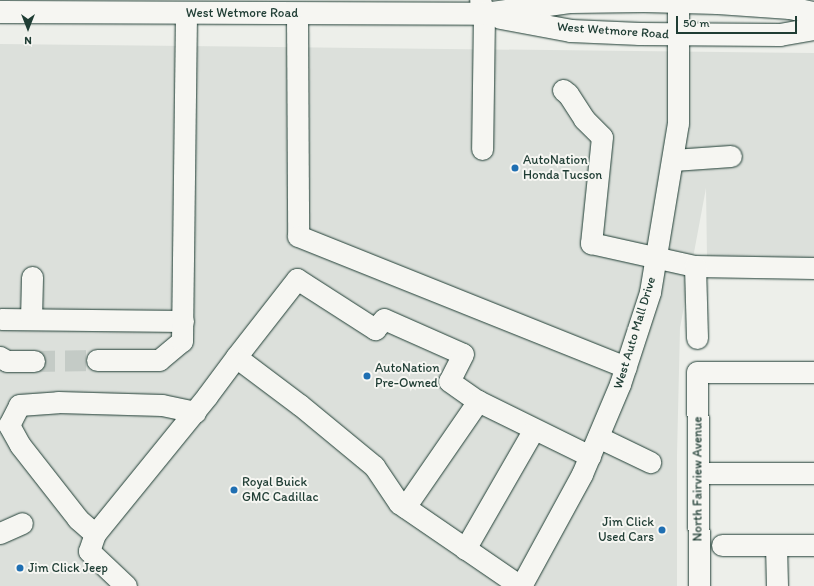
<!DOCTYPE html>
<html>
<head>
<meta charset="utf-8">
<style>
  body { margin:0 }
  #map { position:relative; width:814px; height:586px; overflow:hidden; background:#edefea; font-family:Itim,sans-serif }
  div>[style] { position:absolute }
  .built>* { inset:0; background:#dce0db }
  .minor-tunnel>* { height:21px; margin-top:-10.5px; transform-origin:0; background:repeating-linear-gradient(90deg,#c4cbc6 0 21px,transparent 0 31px) }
  .roads { filter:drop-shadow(0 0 1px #1f3d34) drop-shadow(0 0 1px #1f3d34) }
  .minor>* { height:21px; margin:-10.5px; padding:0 10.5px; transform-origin:10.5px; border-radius:10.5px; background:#f6f6f2 }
  .major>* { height:22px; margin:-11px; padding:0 11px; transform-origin:11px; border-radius:11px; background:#f6f6f2 }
  .dots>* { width:11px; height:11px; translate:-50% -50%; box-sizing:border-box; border:2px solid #f6f6f2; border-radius:50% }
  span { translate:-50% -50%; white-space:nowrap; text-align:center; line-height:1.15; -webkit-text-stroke:4px #f6f6f2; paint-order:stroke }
  .street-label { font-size:13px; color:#1f3d34 }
  .poi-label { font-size:13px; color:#1f3d34 }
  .left { translate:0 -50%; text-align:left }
  .right { translate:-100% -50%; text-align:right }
  .north { position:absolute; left:8px; top:8px; width:40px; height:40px; -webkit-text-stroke:3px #f6f6f2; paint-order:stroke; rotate:180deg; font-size:11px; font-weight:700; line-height:16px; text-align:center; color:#1f3d34 }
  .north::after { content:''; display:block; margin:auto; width:14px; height:18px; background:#1f3d34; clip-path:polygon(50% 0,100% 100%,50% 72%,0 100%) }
  .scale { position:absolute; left:676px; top:16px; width:121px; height:18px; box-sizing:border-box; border:2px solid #1f3d34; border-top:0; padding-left:5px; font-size:12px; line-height:14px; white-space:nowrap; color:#1f3d34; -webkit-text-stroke:3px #f6f6f2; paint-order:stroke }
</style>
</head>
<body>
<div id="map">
  <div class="built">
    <i style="clip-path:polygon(0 44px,814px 53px,814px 259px,707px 258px,706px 188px,680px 328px,677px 455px,677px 586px,0 586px)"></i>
  </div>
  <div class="minor-tunnel">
    <i style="left:34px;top:361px;width:63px;rotate:-0.9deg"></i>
  </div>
  <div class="roads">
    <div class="minor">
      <i style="left:480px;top:0;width:15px;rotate:74deg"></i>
      <i style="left:484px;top:14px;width:135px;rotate:90.8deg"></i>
      <i style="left:297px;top:13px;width:223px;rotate:89.7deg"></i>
      <i style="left:298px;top:236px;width:353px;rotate:21.8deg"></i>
      <i style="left:563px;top:90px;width:6px;rotate:39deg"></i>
      <i style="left:568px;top:94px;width:30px;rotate:57deg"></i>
      <i style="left:584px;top:119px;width:25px;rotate:45deg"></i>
      <i style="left:602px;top:137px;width:107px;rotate:95.9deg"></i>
      <i style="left:591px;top:243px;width:107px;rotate:12.5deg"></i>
      <i style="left:695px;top:266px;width:119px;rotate:1deg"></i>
      <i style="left:673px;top:160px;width:58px;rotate:-3.9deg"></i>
      <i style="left:695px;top:266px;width:72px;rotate:88.4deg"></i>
      <i style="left:1px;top:319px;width:182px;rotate:0.6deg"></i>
      <i style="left:31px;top:319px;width:42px;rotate:-88.6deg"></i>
      <i style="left:0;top:357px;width:8px;rotate:30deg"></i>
      <i style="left:7px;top:361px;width:27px"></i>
      <i style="left:236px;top:357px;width:99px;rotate:-52deg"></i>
      <i style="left:297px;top:279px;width:93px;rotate:32.7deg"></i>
      <i style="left:375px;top:329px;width:13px;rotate:-48deg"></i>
      <i style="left:384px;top:319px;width:86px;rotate:23.9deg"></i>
      <i style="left:463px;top:354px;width:30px;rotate:117deg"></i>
      <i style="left:449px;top:381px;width:35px;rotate:35deg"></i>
      <i style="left:97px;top:360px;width:62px"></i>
      <i style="left:159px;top:360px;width:30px;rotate:-40deg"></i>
      <i style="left:182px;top:341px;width:328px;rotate:-89.3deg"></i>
      <i style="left:598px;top:437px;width:58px;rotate:25.7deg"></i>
      <i style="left:699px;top:473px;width:115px"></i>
      <i style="left:405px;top:507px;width:129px;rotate:-55.4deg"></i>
      <i style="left:478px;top:401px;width:125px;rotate:26.2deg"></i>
      <i style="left:0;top:533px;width:24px;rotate:-24deg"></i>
      <i style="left:95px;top:534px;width:23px;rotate:-139deg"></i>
      <i style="left:78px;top:519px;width:94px;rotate:-128.1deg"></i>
      <i style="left:20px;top:445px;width:23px;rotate:-119deg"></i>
      <i style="left:9px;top:425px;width:22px;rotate:-63deg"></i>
      <i style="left:19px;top:405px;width:39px;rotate:-4deg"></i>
      <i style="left:58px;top:402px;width:104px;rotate:1.7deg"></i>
      <i style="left:162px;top:405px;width:34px;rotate:12deg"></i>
      <i style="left:722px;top:545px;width:92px"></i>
      <i style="left:776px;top:545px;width:41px;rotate:88.6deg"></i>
      <i style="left:465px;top:549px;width:138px;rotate:-60.1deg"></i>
      <i style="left:126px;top:586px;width:51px;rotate:-136.6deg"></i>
      <i style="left:89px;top:551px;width:18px;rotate:-71deg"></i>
      <i style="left:95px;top:534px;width:178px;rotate:-50.9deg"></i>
      <i style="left:207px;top:396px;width:49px;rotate:-53.4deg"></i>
      <i style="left:236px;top:357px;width:80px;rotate:36.9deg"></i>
      <i style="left:300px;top:405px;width:96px;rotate:39.5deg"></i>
      <i style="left:374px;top:466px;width:45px;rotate:56deg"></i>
      <i style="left:399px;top:503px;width:147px;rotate:34.4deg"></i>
      <i style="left:521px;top:586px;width:128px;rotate:-61.4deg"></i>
      <i style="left:582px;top:474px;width:98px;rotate:-67.1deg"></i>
      <i style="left:620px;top:384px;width:97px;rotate:-71.9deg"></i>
      <i style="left:650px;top:292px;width:171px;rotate:-80.6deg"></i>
      <i style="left:678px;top:123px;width:123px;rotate:-90deg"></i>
      <i style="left:699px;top:586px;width:214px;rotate:-90.5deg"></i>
      <i style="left:697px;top:372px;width:117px"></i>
    </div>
    <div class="major">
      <i style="left:0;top:12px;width:484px;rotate:0.2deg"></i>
      <i style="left:484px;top:14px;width:88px;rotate:-7.9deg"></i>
      <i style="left:571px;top:2px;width:73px;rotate:-0.8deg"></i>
      <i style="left:644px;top:1px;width:74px;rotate:1.5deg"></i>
      <i style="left:718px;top:3px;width:72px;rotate:4deg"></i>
      <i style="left:790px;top:8px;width:25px;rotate:12deg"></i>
      <i style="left:501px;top:18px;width:71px;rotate:10.5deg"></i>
      <i style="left:571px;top:31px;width:69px;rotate:2.5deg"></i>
      <i style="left:640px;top:34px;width:140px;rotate:0.4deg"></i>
      <i style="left:780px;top:35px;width:35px;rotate:-10deg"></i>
    </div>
  </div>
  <div class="dots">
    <i style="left:515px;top:168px;background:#1f6fb2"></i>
    <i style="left:367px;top:376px;background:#1f6fb2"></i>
    <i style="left:234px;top:490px;background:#1f6fb2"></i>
    <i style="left:662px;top:530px;background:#1f6fb2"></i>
    <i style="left:20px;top:568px;background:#1f6fb2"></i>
  </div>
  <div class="street-label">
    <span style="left:242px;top:13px">West Wetmore Road</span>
    <span style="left:613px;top:31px;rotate:4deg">West Wetmore Road</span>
    <span style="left:635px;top:333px;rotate:-73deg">West Auto Mall Drive</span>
    <span style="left:698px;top:479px;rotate:-90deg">North Fairview Avenue</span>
  </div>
  <div class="poi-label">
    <span class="left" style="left:523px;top:168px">AutoNation<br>Honda Tucson</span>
    <span class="left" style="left:375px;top:376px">AutoNation<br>Pre-Owned</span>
    <span class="left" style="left:242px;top:490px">Royal Buick<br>GMC Cadillac</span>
    <span class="right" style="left:654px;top:530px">Jim Click<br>Used Cars</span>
    <span class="left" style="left:28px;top:568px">Jim Click Jeep</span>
  </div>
  <div class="north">N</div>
  <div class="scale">50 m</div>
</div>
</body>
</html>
